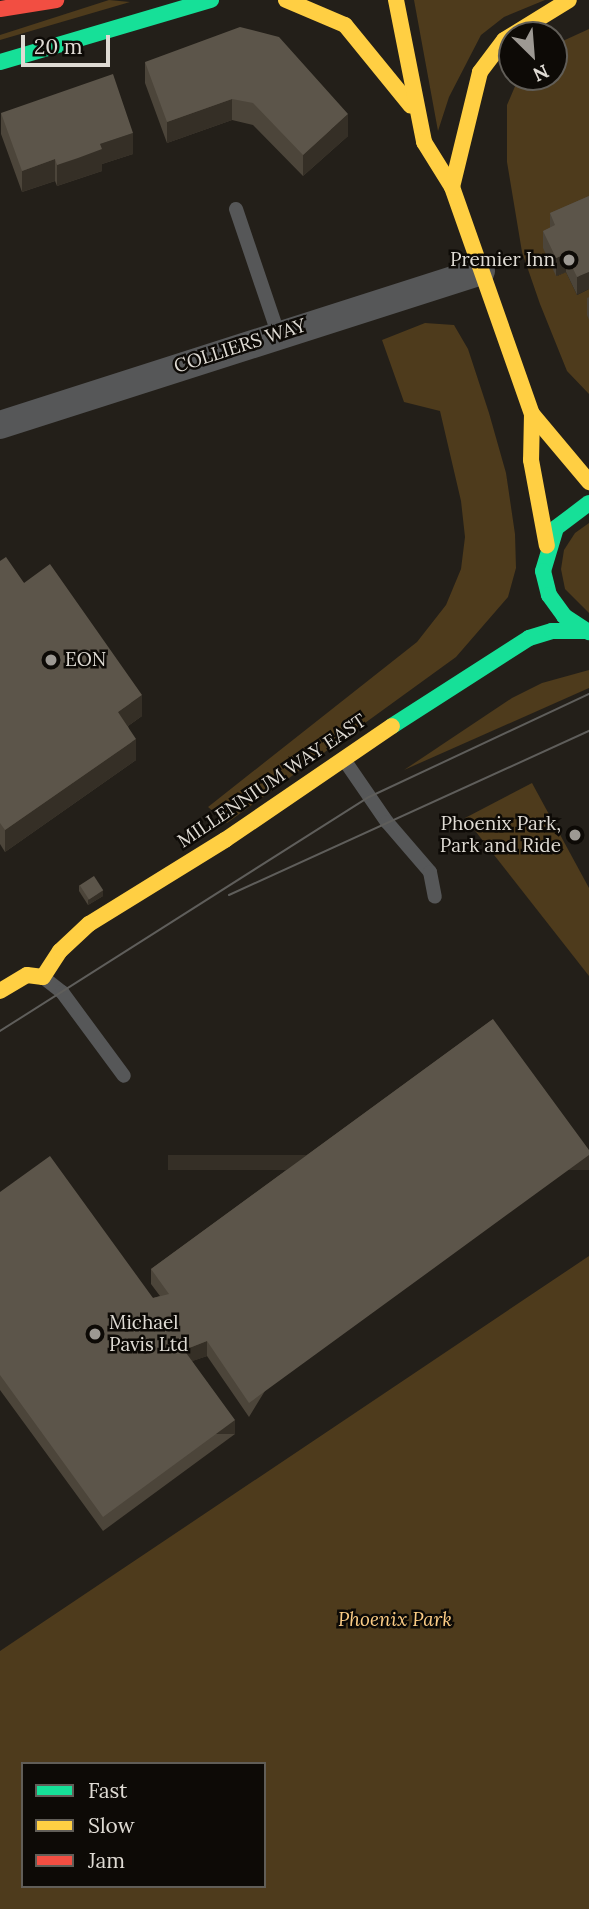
<!DOCTYPE html>
<html>
<head>
<meta charset="utf-8">
<style>
  body { margin:0 }
  #map { position:relative; width:589px; height:1909px; overflow:hidden; background:#231f19; font-family:Lora,serif }
  div>[style] { position:absolute }
  .green>* { inset:0; background:#4e3b1c }
  .lane>* { height:14px; margin:-7px; padding:0 7px; transform-origin:7px; border-radius:7px; background:#565758 }
  .street>* { height:28px; margin:-14px; padding:0 14px; transform-origin:14px; border-radius:14px; background:#565758 }
  .fast>* { height:16px; margin:-8px; padding:0 8px; transform-origin:8px; border-radius:8px; background:#16e098 }
  .slow>* { height:16px; margin:-8px; padding:0 8px; transform-origin:8px; border-radius:8px; background:#ffcf43 }
  .jam>* { height:16px; margin:-8px; padding:0 8px; transform-origin:8px; border-radius:8px; background:#f24e42 }
  .tram>* { height:2px; margin:-1px; padding:0 1px; transform-origin:1px; border-radius:1px; background:#5f5e5b }
  .wall>* { inset:0; background:#4c453a }
  .shaded-wall>* { inset:0; background:#352f26; transform-origin:0 0 }
  .building>* { inset:0; background:#5c554a; transform-origin:0 0 }
  .dots>* { width:19px; height:19px; translate:-50% -50%; box-sizing:border-box; border:4px solid #0d0a06; border-radius:50% }
  span { translate:-50% -50%; white-space:nowrap; text-align:center; line-height:1.15; -webkit-text-stroke:5px #0d0a06; paint-order:stroke }
  .poi-label { font-size:19px; color:#dfdbd4 }
  .right { translate:-100% -50%; text-align:right }
  .left { translate:0 -50%; text-align:left }
  .street-label { font-size:19px; color:#dfdbd4 }
  .park-label { font-size:19px; color:#fbcc85; font-style:italic }
  .legend { position:absolute; left:21px; top:1762px; width:245px; height:126px; box-sizing:border-box; background:#0d0a06; border:2px solid #615e58; margin:0; padding:9px 12px; list-style:none; font-size:21px; color:#dfdbd4 }
  .legend li { display:flex; align-items:center; gap:14px; height:35px }
  .legend b { width:35px; border:2px solid #615e58 }
  .north { position:absolute; left:498px; top:21px; width:70px; height:70px; box-sizing:border-box; background:#0d0a06; border:2px solid #615e58; border-radius:50%; rotate:155deg; font-size:19px; font-weight:700; line-height:28px; text-align:center; color:#dfdbd4 }
  .north::after { content:''; display:block; margin:auto; width:24px; height:32px; background:#9d9993; clip-path:polygon(50% 0,100% 100%,50% 72%,0 100%) }
  .scale { position:absolute; left:21px; top:35px; width:89px; height:32px; box-sizing:border-box; border:4px solid #dfdbd4; border-top:0; padding-left:9px; font-size:21px; line-height:24px; white-space:nowrap; color:#dfdbd4; -webkit-text-stroke:5px #0d0a06; paint-order:stroke }
</style>
</head>
<body>
<div id="map">
  <div class="green">
    <i style="clip-path:polygon(109px 0,130px 2px,0 40px,0 35px)"></i>
    <i style="clip-path:polygon(414px 0,545px 0,504px 17px,481px 35px,449px 97px,438px 131px)"></i>
    <i style="clip-path:polygon(589px 29px,589px 213px,557px 276px,566px 272px,577px 295px,589px 289px,589px 394px,567px 371px,540px 304px,522px 252px,507px 162px,507px 105px,519px 77px,554px 77px,554px 45px)"></i>
    <i style="clip-path:polygon(425px 323px,454px 325px,468px 349px,489px 413px,506px 473px,515px 534px,516px 568px,508px 597px,456px 657px,227px 823px,208px 807px,417px 642px,446px 605px,461px 569px,465px 537px,461px 501px,440px 411px,404px 402px,382px 340px)"></i>
    <i style="clip-path:polygon(589px 523px,589px 613px,565px 589px,561px 569px,564px 550px,575px 533px)"></i>
    <i style="clip-path:polygon(589px 670px,589px 688px,404px 770px,512px 698px,542px 683px)"></i>
    <i style="clip-path:polygon(532px 783px,589px 888px,589px 976px,465px 818px)"></i>
    <i style="clip-path:polygon(evenodd,589px 1256px,589px 1909px,0 1909px,0 1651px,589px 1256px,23px 1764px,264px 1764px,264px 1886px,23px 1886px,23px 1764px)"></i>
  </div>
  <div class="lane">
    <i style="left:236px;top:209px;width:131px;rotate:71.3deg"></i>
    <i style="left:345px;top:761px;width:74px;rotate:55.5deg"></i>
    <i style="left:387px;top:822px;width:66px;rotate:49.3deg"></i>
    <i style="left:430px;top:872px;width:25px;rotate:79deg"></i>
    <i style="left:44px;top:978px;width:23px;rotate:38deg"></i>
    <i style="left:62px;top:992px;width:104px;rotate:53.6deg"></i>
  </div>
  <div class="street">
    <i style="left:0;top:425px;width:505px;rotate:-17.75deg"></i>
  </div>
  <div class="fast">
    <i style="left:0;top:62px;width:220px;rotate:-16.4deg"></i>
    <i style="left:589px;top:503px;width:41px;rotate:142.9deg"></i>
    <i style="left:556px;top:528px;width:45px;rotate:106.8deg"></i>
    <i style="left:543px;top:571px;width:25px;rotate:76deg"></i>
    <i style="left:549px;top:595px;width:26px;rotate:54deg"></i>
    <i style="left:564px;top:616px;width:30px;rotate:33deg"></i>
    <i style="left:392px;top:726px;width:163px;rotate:-32.7deg"></i>
    <i style="left:529px;top:638px;width:24px;rotate:-17deg"></i>
    <i style="left:552px;top:631px;width:33px"></i>
  </div>
  <div class="slow">
    <i style="left:286px;top:0;width:64px;rotate:23deg"></i>
    <i style="left:345px;top:25px;width:104px;rotate:50.8deg"></i>
    <i style="left:396px;top:0;width:145px;rotate:78.8deg"></i>
    <i style="left:424px;top:142px;width:53px;rotate:58.1deg"></i>
    <i style="left:452px;top:187px;width:241px;rotate:70.6deg"></i>
    <i style="left:532px;top:414px;width:46px;rotate:91.2deg"></i>
    <i style="left:531px;top:460px;width:87px;rotate:79.5deg"></i>
    <i style="left:452px;top:187px;width:118px;rotate:-76.3deg"></i>
    <i style="left:480px;top:72px;width:40px;rotate:-53deg"></i>
    <i style="left:504px;top:40px;width:76px;rotate:-31.6deg"></i>
    <i style="left:532px;top:414px;width:89px;rotate:50deg"></i>
    <i style="left:0;top:991px;width:31px;rotate:-31deg"></i>
    <i style="left:27px;top:975px;width:16px;rotate:7deg"></i>
    <i style="left:43px;top:977px;width:31px;rotate:-57deg"></i>
    <i style="left:60px;top:951px;width:40px;rotate:-43deg"></i>
    <i style="left:89px;top:924px;width:160px;rotate:-31.7deg"></i>
    <i style="left:225px;top:840px;width:202px;rotate:-34.3deg"></i>
  </div>
  <div class="jam">
    <i style="left:0;top:9px;width:57px;rotate:-9.1deg"></i>
  </div>
  <div class="tram">
    <i style="left:229px;top:895px;width:396px;rotate:-24.5deg"></i>
    <i style="left:0;top:1031px;width:437px;rotate:-32.4deg"></i>
    <i style="left:369px;top:797px;width:243px;rotate:-25.1deg"></i>
  </div>
  <div class="wall">
    <i style="clip-path:polygon(145px 62px,348px 136px,303px 176px,253px 125px,232px 120px,167px 143px,145px 83px)"></i>
    <i style="clip-path:polygon(1px 113px,133px 154px,102px 164px,102px 171px,57px 186px,55px 181px,22px 192px,1px 134px)"></i>
    <i style="clip-path:polygon(589px 196px,577px 295px,566px 272px,556px 276px,543px 248px,543px 231px,550px 228px,550px 213px)"></i>
    <i style="clip-path:polygon(589px 297px,589px 320px,587px 315px,587px 298px)"></i>
    <i style="clip-path:polygon(0 561px,24px 583px,142px 716px,128px 726px,136px 760px,5px 852px,0 844px)"></i>
    <i style="clip-path:polygon(79px 885px,103px 896px,88px 905px,79px 891px)"></i>
    <i style="clip-path:polygon(493px 1019px,249px 1417px,207px 1356px,192px 1361px,235px 1434px,103px 1531px,0 1390px,0 1192px,153px 1298px,160px 1296px,151px 1284px,151px 1269px)"></i>
  </div>
  <div class="shaded-wall">
    <i style="clip-path:polygon(232px 99px,232px 120px,167px 143px,167px 122px)"></i>
    <i style="clip-path:polygon(348px 114px,348px 136px,303px 176px,303px 155px)"></i>
    <i style="clip-path:polygon(133px 133px,133px 154px,102px 164px,102px 171px,57px 186px,57px 165px,100px 144px)"></i>
    <i style="clip-path:polygon(55px 159px,55px 181px,22px 192px,22px 171px)"></i>
    <i style="clip-path:polygon(566px 254px,566px 272px,556px 276px,556px 258px)"></i>
    <i style="clip-path:polygon(589px 272px,589px 289px,577px 295px,577px 277px)"></i>
    <i style="clip-path:polygon(142px 695px,142px 716px,118px 733px,118px 712px)"></i>
    <i style="clip-path:polygon(136px 739px,136px 760px,5px 852px,5px 830px)"></i>
    <i style="clip-path:polygon(103px 890px,103px 896px,88px 905px,88px 900px)"></i>
    <i style="left:589px;top:1155px;width:15px;height:421px;rotate:90deg"></i>
    <i style="clip-path:polygon(207px 1341px,207px 1356px,184px 1364px,184px 1350px)"></i>
    <i style="left:235px;top:1420px;width:14px;height:164px;rotate:90deg"></i>
  </div>
  <div class="building">
    <i style="clip-path:polygon(240px 27px,279px 37px,348px 114px,303px 155px,253px 103px,232px 99px,167px 122px,145px 62px)"></i>
    <i style="clip-path:polygon(113px 74px,133px 133px,100px 144px,102px 149px,78px 158px,57px 165px,55px 159px,22px 171px,1px 113px)"></i>
    <i style="clip-path:polygon(589px 196px,589px 272px,577px 277px,566px 254px,556px 258px,543px 231px,555px 225px,550px 213px)"></i>
    <i style="clip-path:polygon(6px 557px,24px 583px,50px 564px,142px 695px,118px 712px,136px 739px,5px 830px,0 823px,0 561px)"></i>
    <i style="left:94px;top:876px;width:17px;height:17px;rotate:57deg"></i>
    <i style="clip-path:polygon(493px 1019px,589px 1150px,589px 1155px,249px 1403px,207px 1341px,184px 1350px,235px 1420px,103px 1517px,0 1375px,0 1192px,50px 1156px,153px 1298px,169px 1294px,151px 1269px)"></i>
  </div>
  <div class="dots">
    <i style="left:569px;top:260px;background:#9d9993"></i>
    <i style="left:51px;top:660px;background:#9d9993"></i>
    <i style="left:575px;top:835px;background:#9d9993"></i>
    <i style="left:95px;top:1334px;background:#9d9993"></i>
  </div>
  <div class="poi-label">
    <span class="right" style="left:555px;top:260px">Premier Inn</span>
    <span class="left" style="left:65px;top:660px">EON</span>
    <span class="right" style="left:561px;top:835px">Phoenix Park,<br>Park and Ride</span>
    <span class="left" style="left:109px;top:1334px">Michael<br>Pavis Ltd</span>
  </div>
  <div class="street-label">
    <span style="left:240px;top:346px;rotate:-18deg">COLLIERS WAY</span>
    <span style="left:272px;top:781px;rotate:-34deg">MILLENNIUM WAY EAST</span>
  </div>
  <div class="park-label">
    <span style="left:395px;top:1620px">Phoenix Park</span>
  </div>
  <ul class="legend">
  <li><b style="height:9px;background:#16e098"></b>Fast</li>
  <li><b style="height:9px;background:#ffcf43"></b>Slow</li>
  <li><b style="height:9px;background:#f24e42"></b>Jam</li>
  </ul>
  <div class="north">N</div>
  <div class="scale">20 m</div>
</div>
</body>
</html>
